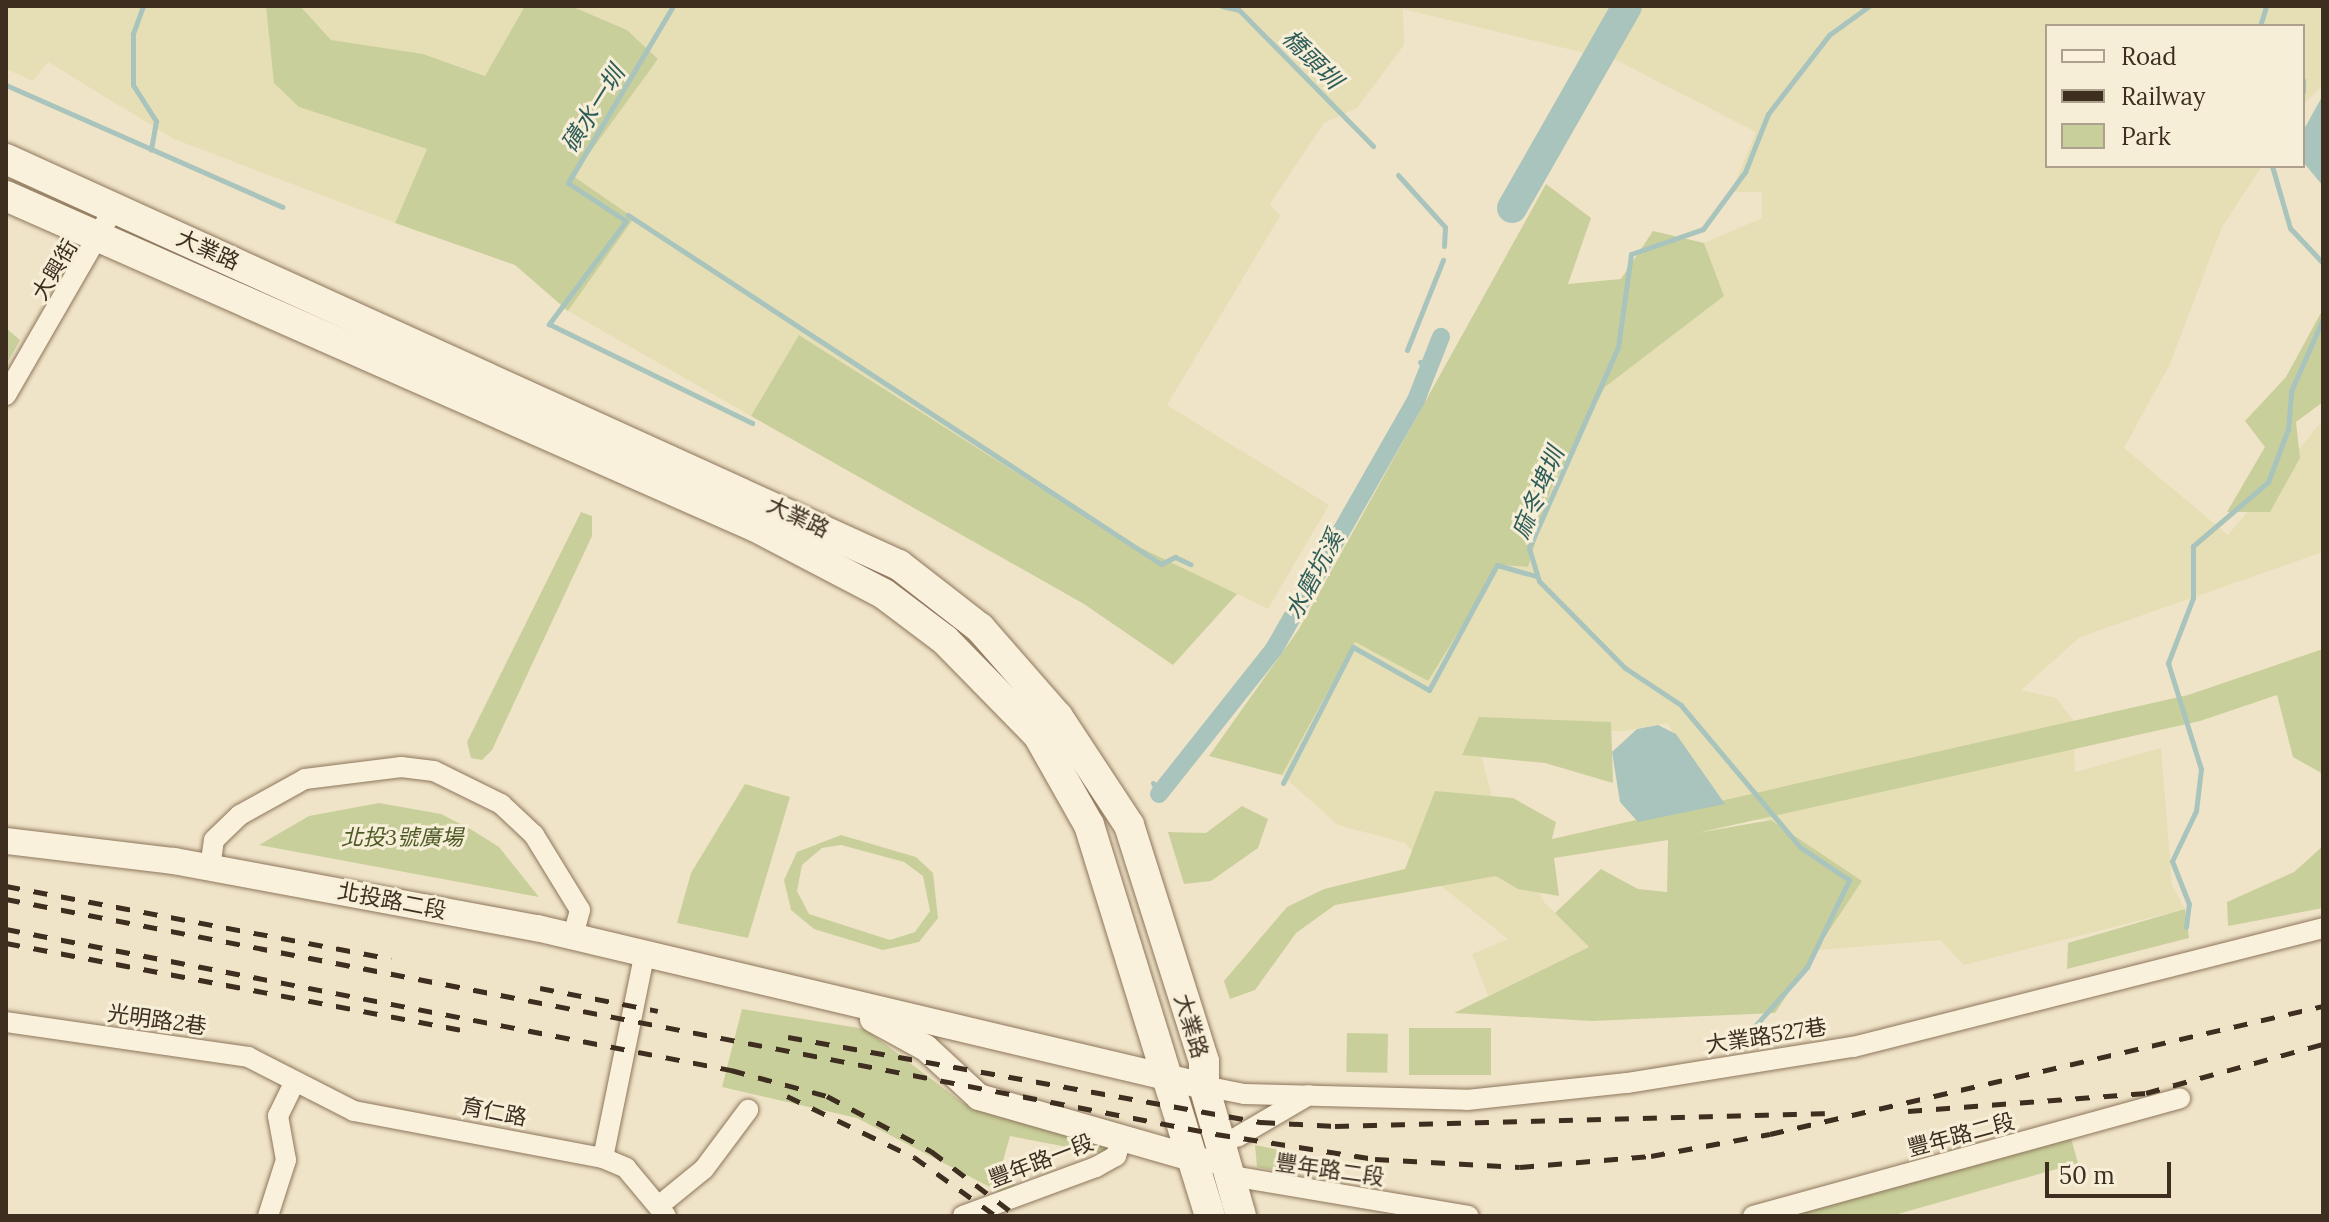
<!DOCTYPE html>
<html>
<head>
<meta charset="utf-8">
<style>
  body { margin:0 }
  #map { position:relative; width:2329px; height:1222px; overflow:hidden; background:#f0e4c8; font-family:Lora,"Noto Sans TC",serif }
  div>[style] { position:absolute }
  .farmland>* { inset:0; background:#e6deb5 }
  .green>* { inset:0; background:#c9cf9b; transform-origin:0 0 }
  .water>* { inset:0; background:#a9c4bc }
  .stream>* { height:5px; margin:-2.5px; padding:0 2.5px; transform-origin:2.5px; border-radius:2.5px; background:#a9c4bc }
  .canal>* { height:18px; margin:-9px; padding:0 9px; transform-origin:9px; border-radius:9px; background:#a9c4bc }
  .river>* { height:30px; margin:-15px; padding:0 15px; transform-origin:15px; border-radius:15px; background:#a9c4bc }
  .roads { filter:drop-shadow(0 0 2px #8d765c) drop-shadow(0 0 2px #8d765c) }
  .minor>* { height:20px; margin:-10px; padding:0 10px; transform-origin:10px; border-radius:10px; background:#faf1dc }
  .tertiary>* { height:26px; margin:-13px; padding:0 13px; transform-origin:13px; border-radius:13px; background:#faf1dc }
  .secondary>* { height:30px; margin:-15px; padding:0 15px; transform-origin:15px; border-radius:15px; background:#faf1dc }
  .rail>* { height:5px; margin-top:-2.5px; transform-origin:0; background:repeating-linear-gradient(90deg,#3d2e20 0 14px,transparent 0 28px) }
  span { translate:-50% -50%; white-space:nowrap; text-align:center; line-height:1.15; -webkit-text-stroke:6px #f7eed8; paint-order:stroke }
  .street-label { font-size:22px; color:#3d2e20 }
  .park-label { font-size:22px; color:#4d5a26; font-style:italic }
  .water-label { font-size:24px; color:#2f5d5a; font-style:italic }
  .frame { position:absolute; inset:0; border:8px solid #3d2e20; pointer-events:none }
  .legend { position:absolute; left:2045px; top:24px; width:260px; height:144px; box-sizing:border-box; background:#f7eed8; border:2px solid #ada18e; margin:0; padding:10px 14px; list-style:none; font-size:24px; color:#3d2e20 }
  .legend li { display:flex; align-items:center; gap:16px; height:40px }
  .legend b { width:40px; border:2px solid #ada18e }
  .scale { position:absolute; left:2045px; top:1162px; width:126px; height:36px; box-sizing:border-box; border:4px solid #3d2e20; border-top:0; padding-left:10px; font-size:24px; line-height:28px; white-space:nowrap; color:#3d2e20; -webkit-text-stroke:6px #f7eed8; paint-order:stroke }
</style>
</head>
<body>
<div id="map">
  <div class="farmland">
    <i style="clip-path:polygon(6px 6px,525px 6px,486px 76px,423px 54px,299px 107px,427px 149px,395px 223px,174px 139px,48px 62px,33px 81px,6px 69px)"></i>
    <i style="clip-path:polygon(571px 6px,2323px 6px,2323px 85px,2303px 104px,2303px 26px,2047px 26px,2047px 166px,2262px 166px,2222px 227px,2170px 364px,2124px 448px,2228px 535px,2323px 420px,2323px 552px,2080px 637px,2021px 690px,2056px 698px,2073px 720px,2075px 772px,2161px 748px,2172px 885px,2185px 909px,1964px 965px,1940px 940px,1818px 950px,1862px 881px,1771px 820px,1714px 819px,1668px 723px,1624px 731px,1475px 732px,1501px 831px,1545px 903px,1589px 947px,1488px 996px,1472px 954px,1508px 939px,1441px 886px,1405px 843px,1338px 825px,1282px 775px,1355px 642px,1428px 681px,1500px 564px,1528px 567px,1551px 489px,1605px 387px,1724px 296px,1704px 243px,1762px 218px,1762px 192px,1731px 192px,1756px 132px,1618px 61px,1403px 9px,1404px 45px,1357px 108px,1324px 123px,1270px 204px,1280px 216px,1167px 405px,1329px 505px,1268px 609px,1116px 536px,800px 335px,751px 416px,568px 311px,634px 218px,573px 177px,658px 59px,627px 30px)"></i>
  </div>
  <div class="green">
    <i style="clip-path:polygon(266px 6px,300px 6px,331px 40px,423px 54px,485px 76px,525px 6px,571px 6px,627px 30px,658px 59px,573px 176px,634px 218px,568px 311px,515px 265px,395px 223px,427px 149px,299px 107px,274px 83px)"></i>
    <i style="clip-path:polygon(1546px 184px,1591px 218px,1568px 284px,1621px 279px,1653px 231px,1704px 243px,1724px 296px,1605px 387px,1551px 489px,1528px 567px,1500px 565px,1428px 681px,1355px 642px,1282px 775px,1209px 756px,1299px 629px)"></i>
    <i style="clip-path:polygon(2323px 309px,2323px 402px,2296px 422px,2300px 458px,2270px 512px,2227px 512px,2265px 447px,2245px 421px,2286px 377px)"></i>
    <i style="clip-path:polygon(6px 328px,20px 340px,6px 365px)"></i>
    <i style="clip-path:polygon(799px 335px,1116px 536px,1237px 594px,1173px 665px,1084px 604px,751px 416px)"></i>
    <i style="clip-path:polygon(581px 512px,592px 516px,592px 536px,492px 750px,482px 760px,471px 758px,467px 742px)"></i>
    <i style="clip-path:polygon(2323px 649px,2323px 774px,2293px 757px,2277px 695px,2200px 721px,1697px 833px,1771px 820px,1862px 881px,1775px 1013px,1592px 1021px,1454px 1013px,1589px 947px,1555px 913px,1601px 869px,1638px 889px,1667px 892px,1668px 840px,1554px 858px,1559px 896px,1518px 889px,1496px 876px,1335px 905px,1296px 933px,1255px 990px,1230px 999px,1224px 981px,1287px 907px,1324px 889px,1405px 869px,1435px 791px,1513px 798px,1556px 822px,1552px 839px,2188px 695px)"></i>
    <i style="clip-path:polygon(1479px 717px,1611px 722px,1613px 783px,1545px 763px,1462px 755px)"></i>
    <i style="clip-path:polygon(745px 784px,790px 797px,748px 938px,677px 923px,691px 873px)"></i>
    <i style="clip-path:polygon(379px 803px,441px 814px,472px 830px,499px 847px,539px 897px,259px 845px,309px 816px)"></i>
    <i style="clip-path:polygon(1242px 806px,1268px 819px,1258px 848px,1211px 881px,1184px 884px,1168px 832px,1206px 833px)"></i>
    <i style="clip-path:polygon(evenodd,841px 835px,916px 857px,933px 873px,938px 918px,919px 942px,883px 950px,814px 929px,791px 910px,784px 880px,797px 852px,841px 835px,841px 845px,904px 862px,923px 876px,930px 911px,915px 932px,890px 940px,809px 914px,797px 891px,802px 865px,822px 848px,841px 845px)"></i>
    <i style="clip-path:polygon(2323px 846px,2323px 908px,2228px 926px,2227px 902px,2294px 872px)"></i>
    <i style="clip-path:polygon(2185px 909px,2189px 938px,2067px 969px,2068px 943px)"></i>
    <i style="clip-path:polygon(742px 1009px,865px 1029px,963px 1103px,1100px 1137px,1109px 1155px,1010px 1136px,1001px 1168px,1016px 1183px,1007px 1196px,857px 1118px,722px 1087px)"></i>
    <i style="left:1409px;top:1028px;width:82px;height:47px"></i>
    <i style="left:1347px;top:1033px;width:41px;height:39px;rotate:1deg"></i>
    <i style="clip-path:polygon(2070px 1135px,2078px 1163px,1891px 1216px,1786px 1216px)"></i>
    <i style="clip-path:polygon(1255px 1145px,1284px 1151px,1279px 1171px,1257px 1167px)"></i>
  </div>
  <div class="water">
    <i style="clip-path:polygon(2323px 95px,2323px 186px,2303px 162px,2303px 131px)"></i>
    <i style="clip-path:polygon(1658px 725px,1676px 734px,1725px 804px,1638px 822px,1620px 802px,1612px 752px,1637px 729px)"></i>
  </div>
  <div class="stream">
    <i style="left:143px;top:6px;width:30px;rotate:110deg"></i>
    <i style="left:133px;top:34px;width:51px;rotate:90deg"></i>
    <i style="left:133px;top:85px;width:43px;rotate:57.4deg"></i>
    <i style="left:156px;top:121px;width:29px;rotate:100deg"></i>
    <i style="left:673px;top:6px;width:206px;rotate:120.7deg"></i>
    <i style="left:568px;top:183px;width:69px;rotate:33.2deg"></i>
    <i style="left:626px;top:221px;width:129px;rotate:126.8deg"></i>
    <i style="left:549px;top:324px;width:226px;rotate:26deg"></i>
    <i style="left:1222px;top:6px;width:17px;rotate:13deg"></i>
    <i style="left:1239px;top:10px;width:191px;rotate:45.4deg"></i>
    <i style="left:2260px;top:26px;width:21px;rotate:-73deg"></i>
    <i style="left:2303px;top:80px;width:12px;rotate:90deg"></i>
    <i style="left:6px;top:85px;width:302px;rotate:23.8deg"></i>
    <i style="left:2272px;top:166px;width:65px;rotate:73.8deg"></i>
    <i style="left:2290px;top:228px;width:48px;rotate:46.7deg"></i>
    <i style="left:1398px;top:175px;width:70px;rotate:47.9deg"></i>
    <i style="left:1445px;top:227px;width:19px;rotate:93deg"></i>
    <i style="left:628px;top:215px;width:637px;rotate:33.22deg"></i>
    <i style="left:1161px;top:564px;width:16px;rotate:-27deg"></i>
    <i style="left:1175px;top:557px;width:17px;rotate:25deg"></i>
    <i style="left:1407px;top:350px;width:97px;rotate:-68.2deg"></i>
    <i style="left:1420px;top:362px;width:11px;rotate:41deg"></i>
    <i style="left:1153px;top:783px;width:13px;rotate:61deg"></i>
    <i style="left:1283px;top:783px;width:153px;rotate:-62.8deg"></i>
    <i style="left:1353px;top:647px;width:87px;rotate:29.5deg"></i>
    <i style="left:1429px;top:690px;width:142px;rotate:-61.5deg"></i>
    <i style="left:1497px;top:565px;width:41px;rotate:15.8deg"></i>
    <i style="left:2186px;top:927px;width:23px;rotate:-83deg"></i>
    <i style="left:2189px;top:904px;width:46px;rotate:-111.6deg"></i>
    <i style="left:2172px;top:861px;width:55px;rotate:-64.4deg"></i>
    <i style="left:2196px;top:811px;width:42px;rotate:-83.2deg"></i>
    <i style="left:2201px;top:769px;width:111px;rotate:-107.3deg"></i>
    <i style="left:2168px;top:663px;width:70px;rotate:-69deg"></i>
    <i style="left:2193px;top:598px;width:52px;rotate:-90deg"></i>
    <i style="left:2193px;top:546px;width:99px;rotate:-40.5deg"></i>
    <i style="left:2268px;top:482px;width:57px;rotate:-69.3deg"></i>
    <i style="left:2288px;top:429px;width:38px;rotate:-85deg"></i>
    <i style="left:2291px;top:391px;width:79px;rotate:-66deg"></i>
    <i style="left:1750px;top:1043px;width:18px;rotate:-74deg"></i>
    <i style="left:1755px;top:1026px;width:79px;rotate:-48.6deg"></i>
    <i style="left:1807px;top:967px;width:97px;rotate:-64.2deg"></i>
    <i style="left:1849px;top:880px;width:59px;rotate:-146deg"></i>
    <i style="left:1800px;top:847px;width:185px;rotate:-130deg"></i>
    <i style="left:1681px;top:705px;width:67px;rotate:-146.5deg"></i>
    <i style="left:1625px;top:668px;width:122px;rotate:-134.7deg"></i>
    <i style="left:1539px;top:581px;width:34px;rotate:-107deg"></i>
    <i style="left:1529px;top:548px;width:220px;rotate:-66.1deg"></i>
    <i style="left:1618px;top:347px;width:94px;rotate:-82deg"></i>
    <i style="left:1631px;top:254px;width:76px;rotate:-19.1deg"></i>
    <i style="left:1703px;top:229px;width:71px;rotate:-53.6deg"></i>
    <i style="left:1745px;top:172px;width:62px;rotate:-68.4deg"></i>
    <i style="left:1768px;top:114px;width:100px;rotate:-52.3deg"></i>
    <i style="left:1829px;top:35px;width:49px;rotate:-35.9deg"></i>
  </div>
  <div class="canal">
    <i style="left:1159px;top:794px;width:185px;rotate:-51.6deg"></i>
    <i style="left:1274px;top:649px;width:287px;rotate:-60.3deg"></i>
    <i style="left:1416px;top:400px;width:68px;rotate:-68.4deg"></i>
  </div>
  <div class="river">
    <i style="left:1512px;top:208px;width:232px;rotate:-60.3deg"></i>
  </div>
  <div class="roads">
    <div class="minor">
      <i style="left:6px;top:395px;width:216px;rotate:-60deg"></i>
      <i style="left:210px;top:868px;width:28px;rotate:-82deg"></i>
      <i style="left:214px;top:840px;width:36px;rotate:-44deg"></i>
      <i style="left:240px;top:815px;width:74px;rotate:-29deg"></i>
      <i style="left:305px;top:779px;width:97px;rotate:-7.1deg"></i>
      <i style="left:401px;top:767px;width:33px;rotate:7deg"></i>
      <i style="left:434px;top:771px;width:75px;rotate:26.2deg"></i>
      <i style="left:501px;top:804px;width:45px;rotate:43.2deg"></i>
      <i style="left:534px;top:835px;width:88px;rotate:58.5deg"></i>
      <i style="left:580px;top:910px;width:27px;rotate:105deg"></i>
      <i style="left:6px;top:1022px;width:245px;rotate:8.2deg"></i>
      <i style="left:248px;top:1057px;width:119px;rotate:27deg"></i>
      <i style="left:354px;top:1111px;width:253px;rotate:10.7deg"></i>
      <i style="left:603px;top:1158px;width:25px;rotate:23deg"></i>
      <i style="left:626px;top:1168px;width:62px;rotate:50.2deg"></i>
      <i style="left:1204px;top:1086px;width:41px;rotate:11.3deg"></i>
      <i style="left:1244px;top:1094px;width:223px;rotate:1.5deg"></i>
      <i style="left:1467px;top:1100px;width:161px;rotate:-6.1deg"></i>
      <i style="left:1627px;top:1083px;width:229px;rotate:-9.1deg"></i>
      <i style="left:1853px;top:1047px;width:485px;rotate:-14.2deg"></i>
      <i style="left:1237px;top:1137px;width:83px;rotate:-30.3deg"></i>
      <i style="left:603px;top:1158px;width:210px;rotate:-78.5deg"></i>
      <i style="left:1232px;top:1176px;width:240px;rotate:9.6deg"></i>
      <i style="left:661px;top:1204px;width:55px;rotate:-39.1deg"></i>
      <i style="left:704px;top:1169px;width:74px;rotate:-53.3deg"></i>
      <i style="left:268px;top:1216px;width:59px;rotate:-72.2deg"></i>
      <i style="left:286px;top:1160px;width:45px;rotate:-100.3deg"></i>
      <i style="left:278px;top:1116px;width:37px;rotate:-64deg"></i>
      <i style="left:963px;top:1216px;width:142px;rotate:-20.2deg"></i>
      <i style="left:1096px;top:1167px;width:23px;rotate:-29deg"></i>
      <i style="left:1116px;top:1156px;width:21px;rotate:-73deg"></i>
      <i style="left:1753px;top:1216px;width:443px;rotate:-15.4deg"></i>
    </div>
    <div class="tertiary">
      <i style="left:6px;top:841px;width:169px;rotate:6.8deg"></i>
      <i style="left:174px;top:861px;width:369px;rotate:10.5deg"></i>
      <i style="left:537px;top:928px;width:685px;rotate:13.33deg"></i>
      <i style="left:873px;top:1019px;width:60px;rotate:28.7deg"></i>
      <i style="left:926px;top:1048px;width:72px;rotate:42.8deg"></i>
      <i style="left:979px;top:1097px;width:236px;rotate:16deg"></i>
    </div>
    <div class="secondary">
      <i style="left:6px;top:159px;width:981px;rotate:24.45deg"></i>
      <i style="left:899px;top:565px;width:103px;rotate:37.9deg"></i>
      <i style="left:980px;top:628px;width:118px;rotate:48.8deg"></i>
      <i style="left:1058px;top:717px;width:129px;rotate:56.7deg"></i>
      <i style="left:1129px;top:825px;width:248px;rotate:72.4deg"></i>
      <i style="left:1204px;top:1061px;width:25px;rotate:90deg"></i>
      <i style="left:1204px;top:1086px;width:135px;rotate:74.1deg"></i>
      <i style="left:6px;top:196px;width:820px;rotate:23.81deg"></i>
      <i style="left:756px;top:527px;width:144px;rotate:27.6deg"></i>
      <i style="left:884px;top:594px;width:76px;rotate:37deg"></i>
      <i style="left:945px;top:640px;width:133px;rotate:45.6deg"></i>
      <i style="left:1038px;top:735px;width:103px;rotate:60.5deg"></i>
      <i style="left:1089px;top:825px;width:409px;rotate:72.8deg"></i>
    </div>
  </div>
  <div class="rail">
    <i style="left:6px;top:886px;width:392px;rotate:10.7deg"></i>
    <i style="left:6px;top:899px;width:1233px;rotate:10.99deg"></i>
    <i style="left:1216px;top:1134px;width:161px;rotate:8.9deg"></i>
    <i style="left:1375px;top:1159px;width:145px;rotate:3.2deg"></i>
    <i style="left:1520px;top:1167px;width:131px;rotate:-4.8deg"></i>
    <i style="left:1651px;top:1156px;width:121px;rotate:-10.5deg"></i>
    <i style="left:1770px;top:1134px;width:568px;rotate:-13.03deg"></i>
    <i style="left:6px;top:929px;width:739px;rotate:11.01deg"></i>
    <i style="left:731px;top:1070px;width:99px;rotate:15.2deg"></i>
    <i style="left:827px;top:1096px;width:118px;rotate:27.9deg"></i>
    <i style="left:931px;top:1151px;width:108px;rotate:37.1deg"></i>
    <i style="left:6px;top:943px;width:464px;rotate:10.8deg"></i>
    <i style="left:540px;top:988px;width:120px;rotate:11deg"></i>
    <i style="left:788px;top:1037px;width:481px;rotate:10.2deg"></i>
    <i style="left:1261px;top:1122px;width:74px;rotate:3.1deg"></i>
    <i style="left:1335px;top:1126px;width:497px;rotate:-1.5deg"></i>
    <i style="left:787px;top:1096px;width:141px;rotate:25.7deg"></i>
    <i style="left:914px;top:1157px;width:101px;rotate:35.7deg"></i>
    <i style="left:1908px;top:1111px;width:239px;rotate:-4.3deg"></i>
    <i style="left:2146px;top:1093px;width:184px;rotate:-15.5deg"></i>
  </div>
  <div class="street-label">
    <span style="left:208px;top:250px;rotate:24deg">大業路</span>
    <span style="left:55px;top:270px;rotate:-59deg">大興街</span>
    <span style="left:798px;top:517px;rotate:25deg">大業路</span>
    <span style="left:392px;top:901px;rotate:11deg">北投路二段</span>
    <span style="left:157px;top:1020px;rotate:8deg">光明路2巷</span>
    <span style="left:1191px;top:1026px;rotate:73deg">大業路</span>
    <span style="left:1766px;top:1036px;rotate:-9deg">大業路527巷</span>
    <span style="left:494px;top:1112px;rotate:11deg">育仁路</span>
    <span style="left:1961px;top:1135px;rotate:-15deg">豐年路二段</span>
    <span style="left:1041px;top:1161px;rotate:-21deg">豐年路一段</span>
    <span style="left:1330px;top:1170px;rotate:8deg">豐年路二段</span>
  </div>
  <div class="park-label">
    <span style="left:402px;top:838px">北投3號廣場</span>
  </div>
  <div class="water-label">
    <span style="left:1312px;top:59px;rotate:45deg">橋頭圳</span>
    <span style="left:593px;top:109px;rotate:-58deg">磺水一圳</span>
    <span style="left:1538px;top:493px;rotate:-67deg">麻冬埤圳</span>
    <span style="left:1314px;top:575px;rotate:-62deg">水磨坑溪</span>
  </div>
  <div class="frame"></div>
  <ul class="legend">
  <li><b style="height:10px;background:#faf1dc"></b>Road</li>
  <li><b style="height:10px;background:#3d2e20"></b>Railway</li>
  <li><b style="height:22px;background:#c9cf9b"></b>Park</li>
  </ul>
  <div class="scale">50 m</div>
</div>
</body>
</html>
